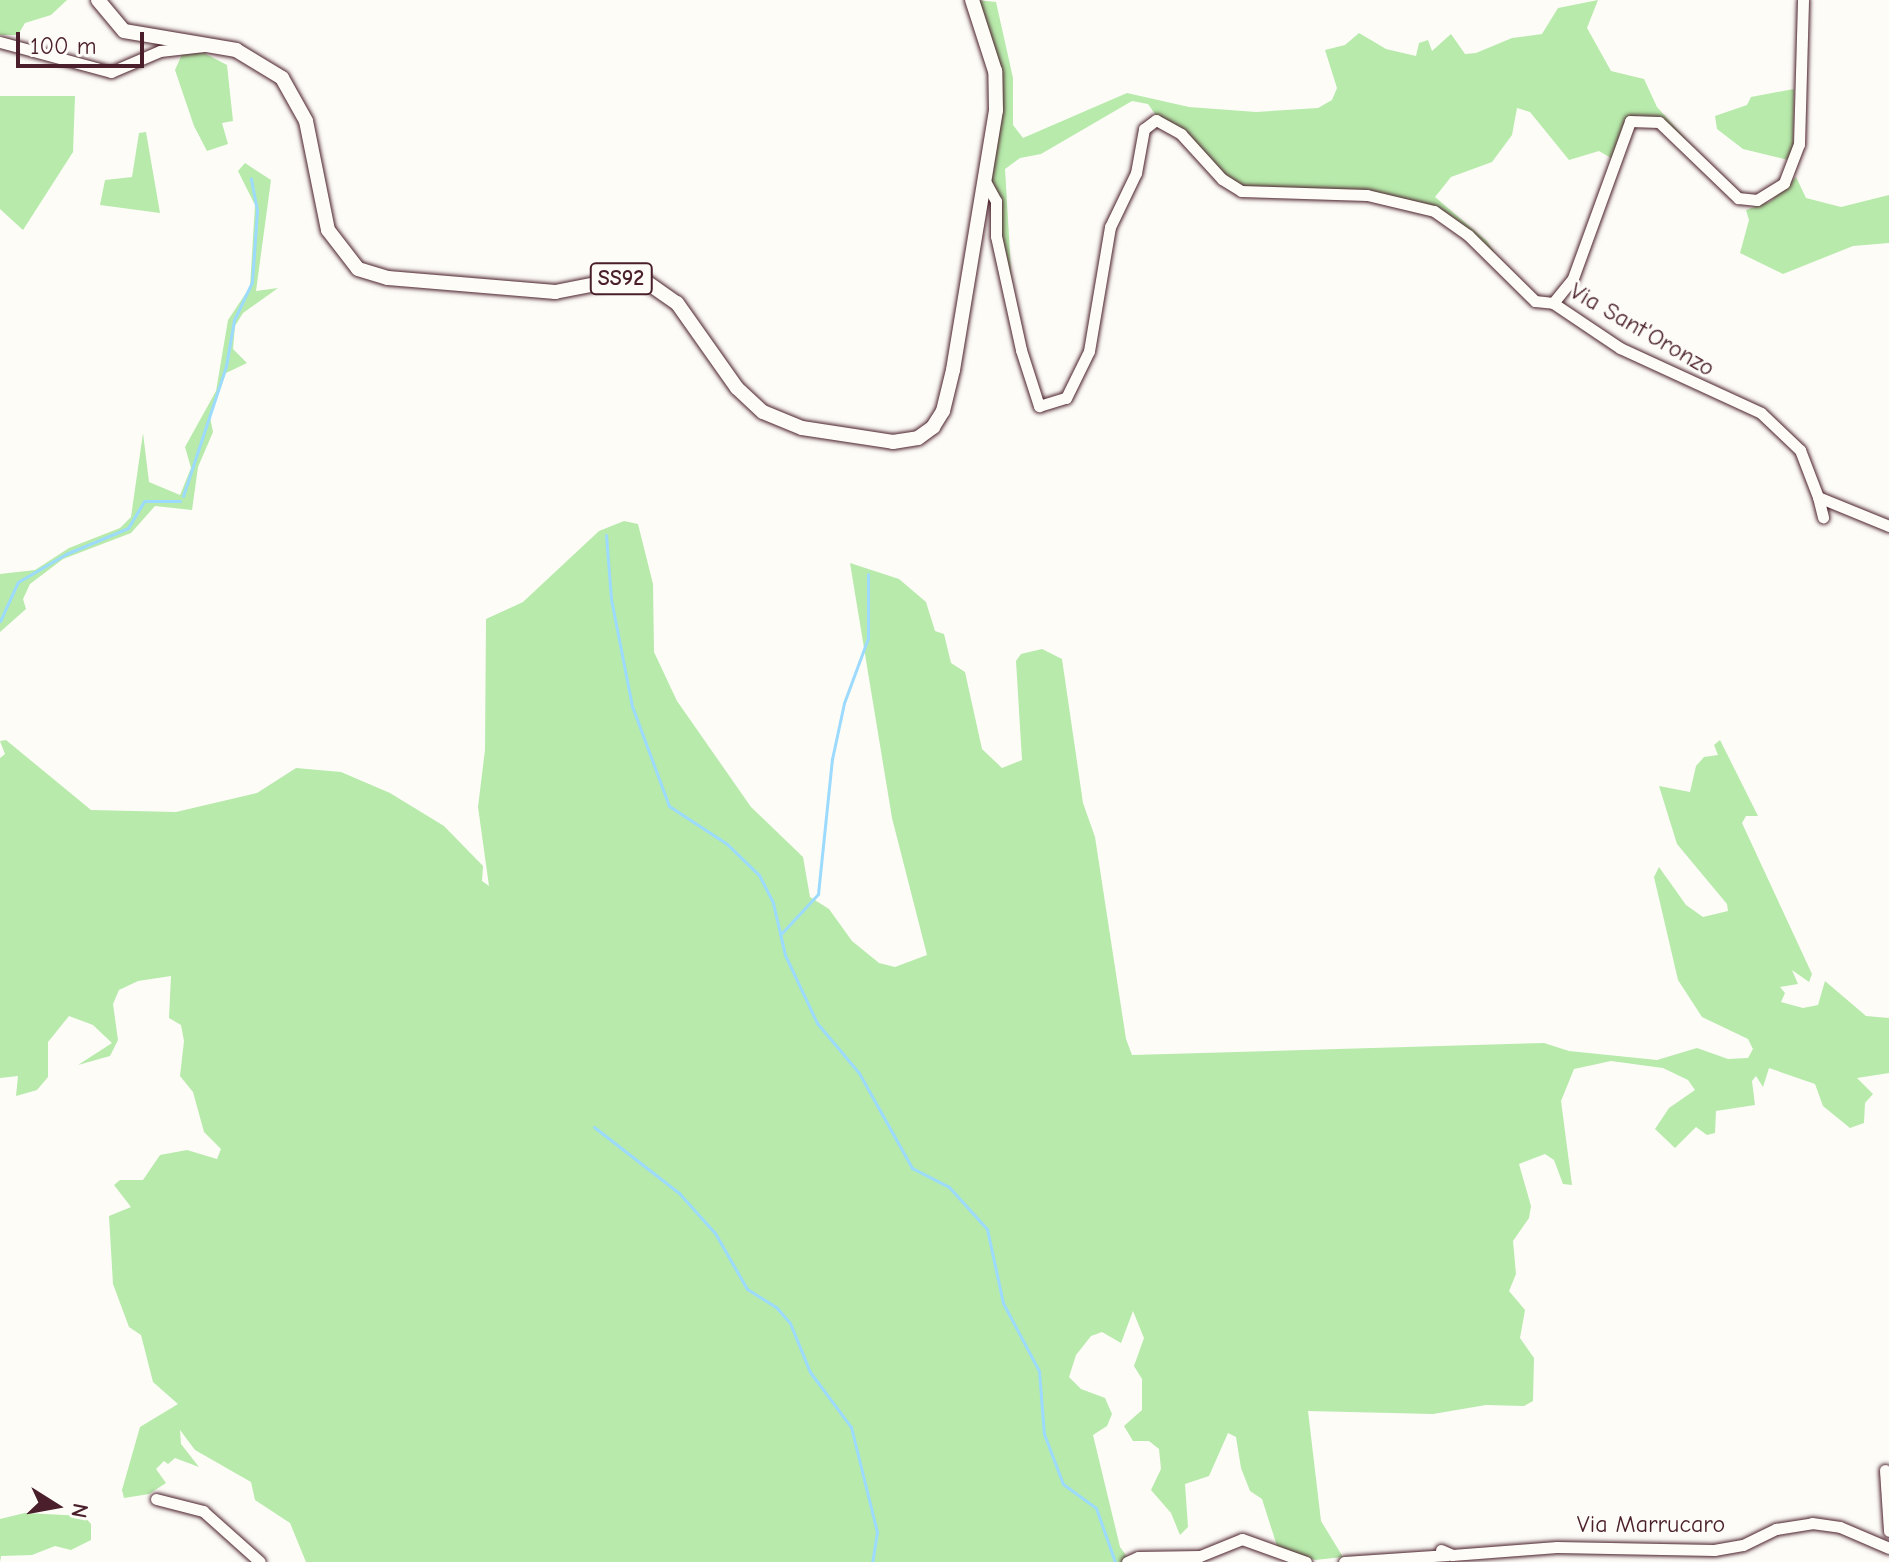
<!DOCTYPE html>
<html>
<head>
<meta charset="utf-8">
<style>
  body { margin:0 }
  #map { position:relative; width:1889px; height:1562px; overflow:hidden; background:#fdfcf7; font-family:"Comic Neue",sans-serif }
  div>[style] { position:absolute }
  .green>* { inset:0; background:#b7eaab }
  .stream>* { height:3px; margin:-1.5px; padding:0 1.5px; transform-origin:1.5px; border-radius:1.5px; background:#9cdafe }
  .roads { filter:drop-shadow(0 0 2px #4a1f2b) drop-shadow(0 0 2px #4a1f2b) }
  .minor>* { height:11px; margin:-5.5px; padding:0 5.5px; transform-origin:5.5px; border-radius:5.5px; background:#fdfcf7 }
  .major>* { height:14px; margin:-7px; padding:0 7px; transform-origin:7px; border-radius:7px; background:#fdfcf7 }
  span { translate:-50% -50%; white-space:nowrap; text-align:center; line-height:1.15; -webkit-text-stroke:6px #fdfcf7; paint-order:stroke }
  .shield-label span { padding:2px 6px; background:#fdfcf7; border:2px solid; border-radius:6px; -webkit-text-stroke-width:0 }
  .shield-label { font-size:22px; color:#4a1f2b; font-weight:700 }
  .street-label { font-size:24px; color:#4a1f2b }
  .north { position:absolute; left:16px; top:1466px; width:80px; height:80px; -webkit-text-stroke:6px #fdfcf7; paint-order:stroke; rotate:101deg; font-size:22px; font-weight:700; line-height:32px; text-align:center; color:#4a1f2b }
  .north::after { content:''; display:block; margin:auto; width:28px; height:36px; background:#4a1f2b; clip-path:polygon(50% 0,100% 100%,50% 72%,0 100%) }
  .scale { position:absolute; left:16px; top:32px; width:128px; height:36px; box-sizing:border-box; border:4px solid #4a1f2b; border-top:0; padding-left:10px; font-size:24px; line-height:28px; white-space:nowrap; color:#4a1f2b; -webkit-text-stroke:6px #fdfcf7; paint-order:stroke }
</style>
</head>
<body>
<div id="map">
  <div class="green">
    <i style="clip-path:polygon(0 0,67px 0,51px 15px,25px 23px,18px 35px,0 35px)"></i>
    <i style="clip-path:polygon(976px 0,996px 2px,1013px 78px,1013px 125px,1023px 138px,1127px 93px,1189px 107px,1256px 112px,1318px 108px,1332px 100px,1337px 88px,1325px 50px,1345px 45px,1359px 33px,1386px 49px,1416px 56px,1419px 43px,1428px 40px,1432px 51px,1451px 34px,1465px 54px,1476px 53px,1512px 38px,1542px 34px,1558px 8px,1598px 0,1587px 28px,1611px 71px,1644px 79px,1657px 107px,1696px 150px,1660px 120px,1638px 115px,1611px 158px,1599px 151px,1569px 160px,1530px 112px,1517px 108px,1512px 135px,1492px 162px,1451px 177px,1435px 197px,1487px 241px,1501px 262px,1426px 205px,1242px 189px,1157px 117px,1148px 104px,1132px 101px,1041px 154px,1020px 158px,1005px 169px,1012px 286px,990px 176px,999px 124px)"></i>
    <i style="clip-path:polygon(183px 52px,204px 53px,227px 65px,233px 121px,222px 123px,228px 144px,207px 151px,194px 126px,175px 70px)"></i>
    <i style="clip-path:polygon(1794px 89px,1793px 161px,1743px 149px,1717px 129px,1715px 116px,1747px 105px,1751px 97px)"></i>
    <i style="clip-path:polygon(0 96px,75px 96px,73px 152px,23px 230px,0 209px)"></i>
    <i style="clip-path:polygon(146px 132px,160px 213px,100px 205px,105px 180px,132px 177px,139px 133px)"></i>
    <i style="clip-path:polygon(245px 163px,271px 180px,256px 291px,278px 288px,243px 313px,235px 326px,233px 349px,247px 363px,226px 373px,210px 417px,213px 432px,198px 467px,192px 510px,155px 506px,131px 533px,63px 559px,30px 584px,23px 599px,26px 609px,0 632px,0 574px,35px 570px,69px 548px,120px 528px,131px 517px,143px 433px,149px 482px,180px 495px,191px 468px,185px 447px,216px 391px,228px 320px,250px 287px,255px 205px,238px 171px)"></i>
    <i style="clip-path:polygon(1796px 177px,1806px 198px,1841px 207px,1889px 195px,1889px 243px,1853px 246px,1783px 274px,1740px 253px,1749px 220px,1746px 210px,1771px 201px)"></i>
    <i style="clip-path:polygon(624px 521px,638px 524px,653px 584px,654px 652px,677px 701px,751px 807px,803px 857px,810px 897px,829px 909px,852px 941px,879px 963px,895px 967px,927px 955px,892px 818px,850px 563px,899px 579px,926px 602px,935px 631px,944px 634px,951px 663px,965px 672px,982px 749px,1002px 768px,1022px 760px,1016px 661px,1021px 654px,1042px 649px,1062px 659px,1083px 803px,1095px 837px,1126px 1039px,1132px 1055px,1544px 1043px,1569px 1051px,1657px 1060px,1697px 1048px,1728px 1059px,1748px 1058px,1753px 1049px,1748px 1039px,1702px 1017px,1678px 980px,1654px 877px,1659px 867px,1686px 905px,1703px 917px,1728px 911px,1727px 904px,1677px 844px,1659px 786px,1690px 792px,1696px 766px,1704px 757px,1718px 755px,1714px 745px,1720px 740px,1758px 816px,1746px 816px,1742px 823px,1812px 974px,1809px 982px,1792px 970px,1798px 984px,1780px 987px,1785px 993px,1781px 1002px,1803px 1008px,1818px 1005px,1825px 981px,1866px 1016px,1889px 1018px,1889px 1073px,1857px 1078px,1873px 1094px,1865px 1103px,1864px 1123px,1850px 1128px,1823px 1106px,1815px 1084px,1769px 1068px,1763px 1087px,1756px 1076px,1752px 1081px,1755px 1105px,1716px 1111px,1715px 1133px,1707px 1135px,1696px 1127px,1675px 1148px,1655px 1129px,1669px 1108px,1695px 1090px,1688px 1080px,1663px 1068px,1611px 1061px,1574px 1069px,1561px 1101px,1572px 1185px,1563px 1184px,1554px 1160px,1545px 1154px,1519px 1164px,1531px 1206px,1529px 1218px,1513px 1241px,1516px 1274px,1509px 1291px,1525px 1310px,1520px 1338px,1534px 1358px,1533px 1401px,1524px 1406px,1486px 1405px,1433px 1414px,1308px 1411px,1321px 1521px,1343px 1557px,1315px 1560px,1278px 1549px,1262px 1499px,1250px 1491px,1241px 1468px,1236px 1437px,1228px 1433px,1209px 1476px,1185px 1484px,1188px 1527px,1180px 1535px,1171px 1513px,1151px 1490px,1161px 1469px,1159px 1449px,1149px 1441px,1133px 1441px,1124px 1426px,1142px 1410px,1142px 1379px,1134px 1366px,1144px 1338px,1133px 1311px,1121px 1343px,1102px 1332px,1091px 1336px,1076px 1355px,1069px 1377px,1081px 1389px,1105px 1398px,1112px 1414px,1107px 1426px,1093px 1435px,1120px 1547px,1128px 1558px,1123px 1562px,306px 1562px,290px 1523px,255px 1500px,251px 1482px,195px 1450px,180px 1430px,181px 1444px,199px 1467px,175px 1458px,168px 1464px,164px 1461px,156px 1469px,166px 1483px,149px 1494px,124px 1498px,122px 1490px,140px 1427px,178px 1404px,153px 1382px,141px 1335px,129px 1327px,113px 1284px,109px 1216px,131px 1207px,114px 1185px,120px 1180px,143px 1180px,160px 1155px,187px 1150px,217px 1159px,221px 1149px,204px 1132px,193px 1092px,180px 1076px,184px 1041px,181px 1025px,169px 1018px,171px 976px,138px 981px,119px 990px,113px 1004px,118px 1040px,110px 1056px,78px 1065px,112px 1043px,93px 1025px,69px 1016px,48px 1042px,48px 1077px,37px 1090px,16px 1096px,18px 1076px,0 1078px,0 758px,5px 754px,0 741px,6px 740px,91px 810px,176px 812px,257px 793px,296px 768px,341px 772px,390px 793px,444px 826px,483px 866px,482px 881px,489px 886px,478px 807px,485px 750px,486px 619px,523px 602px,599px 531px)"></i>
    <i style="clip-path:polygon(25px 1513px,84px 1516px,91px 1524px,91px 1540px,71px 1550px,55px 1546px,32px 1555px,1px 1556px,0 1562px,0 1519px)"></i>
  </div>
  <div class="stream">
    <i style="left:183px;top:496px;width:137px;rotate:-71.7deg"></i>
    <i style="left:226px;top:366px;width:47px;rotate:-80.1deg"></i>
    <i style="left:234px;top:320px;width:42px;rotate:-64.7deg"></i>
    <i style="left:252px;top:282px;width:72px;rotate:-86deg"></i>
    <i style="left:257px;top:210px;width:32px;rotate:-101deg"></i>
    <i style="left:606px;top:535px;width:64px;rotate:85.5deg"></i>
    <i style="left:611px;top:599px;width:109px;rotate:78.9deg"></i>
    <i style="left:632px;top:706px;width:107px;rotate:69.7deg"></i>
    <i style="left:669px;top:806px;width:69px;rotate:33.2deg"></i>
    <i style="left:727px;top:844px;width:45px;rotate:44.1deg"></i>
    <i style="left:759px;top:875px;width:31px;rotate:63deg"></i>
    <i style="left:773px;top:903px;width:53px;rotate:77deg"></i>
    <i style="left:785px;top:955px;width:75px;rotate:64.8deg"></i>
    <i style="left:817px;top:1023px;width:65px;rotate:50deg"></i>
    <i style="left:859px;top:1073px;width:109px;rotate:60.8deg"></i>
    <i style="left:912px;top:1168px;width:42px;rotate:27.2deg"></i>
    <i style="left:949px;top:1187px;width:57px;rotate:47.9deg"></i>
    <i style="left:987px;top:1229px;width:76px;rotate:77.8deg"></i>
    <i style="left:1003px;top:1303px;width:77px;rotate:62.1deg"></i>
    <i style="left:1039px;top:1371px;width:63px;rotate:85.5deg"></i>
    <i style="left:1044px;top:1434px;width:53px;rotate:69.2deg"></i>
    <i style="left:1063px;top:1484px;width:41px;rotate:36deg"></i>
    <i style="left:1096px;top:1508px;width:57px;rotate:70.6deg"></i>
    <i style="left:0;top:621px;width:43px;rotate:-65.2deg"></i>
    <i style="left:18px;top:582px;width:56px;rotate:-30.3deg"></i>
    <i style="left:66px;top:554px;width:67px;rotate:-22.8deg"></i>
    <i style="left:128px;top:528px;width:31px;rotate:-59deg"></i>
    <i style="left:144px;top:501px;width:36px"></i>
    <i style="left:780px;top:935px;width:56px;rotate:-47.2deg"></i>
    <i style="left:818px;top:894px;width:136px;rotate:-84.1deg"></i>
    <i style="left:832px;top:759px;width:57px;rotate:-77.9deg"></i>
    <i style="left:844px;top:703px;width:69px;rotate:-69.7deg"></i>
    <i style="left:868px;top:638px;width:64px;rotate:-90deg"></i>
    <i style="left:594px;top:1127px;width:108px;rotate:37.8deg"></i>
    <i style="left:679px;top:1193px;width:54px;rotate:48deg"></i>
    <i style="left:715px;top:1233px;width:64px;rotate:60.3deg"></i>
    <i style="left:747px;top:1289px;width:34px;rotate:32deg"></i>
    <i style="left:776px;top:1307px;width:21px;rotate:49deg"></i>
    <i style="left:790px;top:1323px;width:53px;rotate:67.8deg"></i>
    <i style="left:810px;top:1372px;width:69px;rotate:53.3deg"></i>
    <i style="left:851px;top:1427px;width:108px;rotate:76.1deg"></i>
    <i style="left:877px;top:1532px;width:30px;rotate:99deg"></i>
  </div>
  <div class="roads">
    <div class="minor">
      <i style="left:0;top:42px;width:115px;rotate:15.1deg"></i>
      <i style="left:111px;top:72px;width:53px;rotate:-23.2deg"></i>
      <i style="left:160px;top:51px;width:44px;rotate:-6.5deg"></i>
      <i style="left:986px;top:183px;width:21px;rotate:61deg"></i>
      <i style="left:996px;top:201px;width:35px;rotate:90deg"></i>
      <i style="left:996px;top:236px;width:117px;rotate:77.6deg"></i>
      <i style="left:1021px;top:350px;width:59px;rotate:72.2deg"></i>
      <i style="left:1039px;top:406px;width:28px;rotate:-17deg"></i>
      <i style="left:1066px;top:398px;width:52px;rotate:-63.9deg"></i>
      <i style="left:1089px;top:351px;width:126px;rotate:-80.4deg"></i>
      <i style="left:1110px;top:227px;width:60px;rotate:-64.3deg"></i>
      <i style="left:1136px;top:173px;width:45px;rotate:-79.7deg"></i>
      <i style="left:1144px;top:129px;width:15px;rotate:-37deg"></i>
      <i style="left:1156px;top:120px;width:29px;rotate:29deg"></i>
      <i style="left:1181px;top:134px;width:61px;rotate:47.7deg"></i>
      <i style="left:1222px;top:179px;width:22px;rotate:32deg"></i>
      <i style="left:1241px;top:191px;width:126px;rotate:1.8deg"></i>
      <i style="left:1367px;top:195px;width:69px;rotate:13.4deg"></i>
      <i style="left:1434px;top:211px;width:42px;rotate:35.2deg"></i>
      <i style="left:1468px;top:235px;width:94px;rotate:44.6deg"></i>
      <i style="left:1535px;top:301px;width:18px;rotate:6deg"></i>
      <i style="left:1553px;top:303px;width:81px;rotate:33.9deg"></i>
      <i style="left:1620px;top:348px;width:155px;rotate:24.7deg"></i>
      <i style="left:1761px;top:413px;width:54px;rotate:43.5deg"></i>
      <i style="left:1800px;top:450px;width:50px;rotate:69deg"></i>
      <i style="left:1818px;top:497px;width:77px;rotate:22.2deg"></i>
      <i style="left:1553px;top:303px;width:32px;rotate:-51deg"></i>
      <i style="left:1573px;top:278px;width:167px;rotate:-70deg"></i>
      <i style="left:1630px;top:121px;width:29px;rotate:2deg"></i>
      <i style="left:1659px;top:122px;width:110px;rotate:43.9deg"></i>
      <i style="left:1738px;top:198px;width:19px;rotate:6deg"></i>
      <i style="left:1757px;top:200px;width:32px;rotate:-32deg"></i>
      <i style="left:1784px;top:183px;width:42px;rotate:-69deg"></i>
      <i style="left:1799px;top:144px;width:144px;rotate:-88.4deg"></i>
      <i style="left:1818px;top:497px;width:21px;rotate:76deg"></i>
      <i style="left:1885px;top:1470px;width:61px;rotate:86.2deg"></i>
      <i style="left:156px;top:1499px;width:49px;rotate:14.3deg"></i>
      <i style="left:203px;top:1511px;width:76px;rotate:41.8deg"></i>
      <i style="left:1441px;top:1550px;width:12px;rotate:24deg"></i>
      <i style="left:1452px;top:1555px;width:105px;rotate:-4.4deg"></i>
      <i style="left:1557px;top:1547px;width:157px;rotate:1.1deg"></i>
      <i style="left:1714px;top:1550px;width:29px;rotate:-10deg"></i>
      <i style="left:1743px;top:1545px;width:37px;rotate:-26deg"></i>
      <i style="left:1776px;top:1529px;width:36px;rotate:-9deg"></i>
      <i style="left:1812px;top:1523px;width:28px;rotate:8deg"></i>
      <i style="left:1840px;top:1527px;width:53px;rotate:23.2deg"></i>
      <i style="left:1127px;top:1562px;width:12px;rotate:-24deg"></i>
      <i style="left:1138px;top:1557px;width:62px;rotate:-0.9deg"></i>
      <i style="left:1200px;top:1556px;width:45px;rotate:-22deg"></i>
      <i style="left:1242px;top:1539px;width:68px;rotate:19.8deg"></i>
      <i style="left:1344px;top:1562px;width:104px;rotate:-3.9deg"></i>
    </div>
    <div class="major">
      <i style="left:98px;top:0;width:40px;rotate:50deg"></i>
      <i style="left:124px;top:31px;width:114px;rotate:9.6deg"></i>
      <i style="left:236px;top:50px;width:54px;rotate:31.3deg"></i>
      <i style="left:282px;top:78px;width:49px;rotate:60.8deg"></i>
      <i style="left:306px;top:121px;width:111px;rotate:78.6deg"></i>
      <i style="left:328px;top:230px;width:49px;rotate:52.4deg"></i>
      <i style="left:358px;top:269px;width:31px;rotate:17deg"></i>
      <i style="left:388px;top:278px;width:168px;rotate:4.8deg"></i>
      <i style="left:555px;top:292px;width:67px;rotate:-11.1deg"></i>
      <i style="left:621px;top:279px;width:24px;rotate:5deg"></i>
      <i style="left:645px;top:281px;width:39px;rotate:35deg"></i>
      <i style="left:677px;top:303px;width:104px;rotate:54.8deg"></i>
      <i style="left:737px;top:388px;width:35px;rotate:43deg"></i>
      <i style="left:763px;top:412px;width:42px;rotate:22.3deg"></i>
      <i style="left:802px;top:428px;width:92px;rotate:8.7deg"></i>
      <i style="left:893px;top:442px;width:25px;rotate:-9deg"></i>
      <i style="left:918px;top:438px;width:19px;rotate:-36deg"></i>
      <i style="left:933px;top:427px;width:19px;rotate:-58deg"></i>
      <i style="left:943px;top:411px;width:42px;rotate:-76.3deg"></i>
      <i style="left:953px;top:370px;width:264px;rotate:-80.6deg"></i>
      <i style="left:996px;top:110px;width:39px;rotate:-91deg"></i>
      <i style="left:995px;top:71px;width:75px;rotate:-107.9deg"></i>
    </div>
  </div>
  <div class="shield-label">
    <span style="left:621px;top:279px">SS92</span>
  </div>
  <div class="street-label">
    <span style="left:1642px;top:330px;rotate:30deg">Via Sant'Oronzo</span>
    <span style="left:1651px;top:1525px">Via Marrucaro</span>
  </div>
  <div class="north">N</div>
  <div class="scale">100 m</div>
</div>
</body>
</html>
